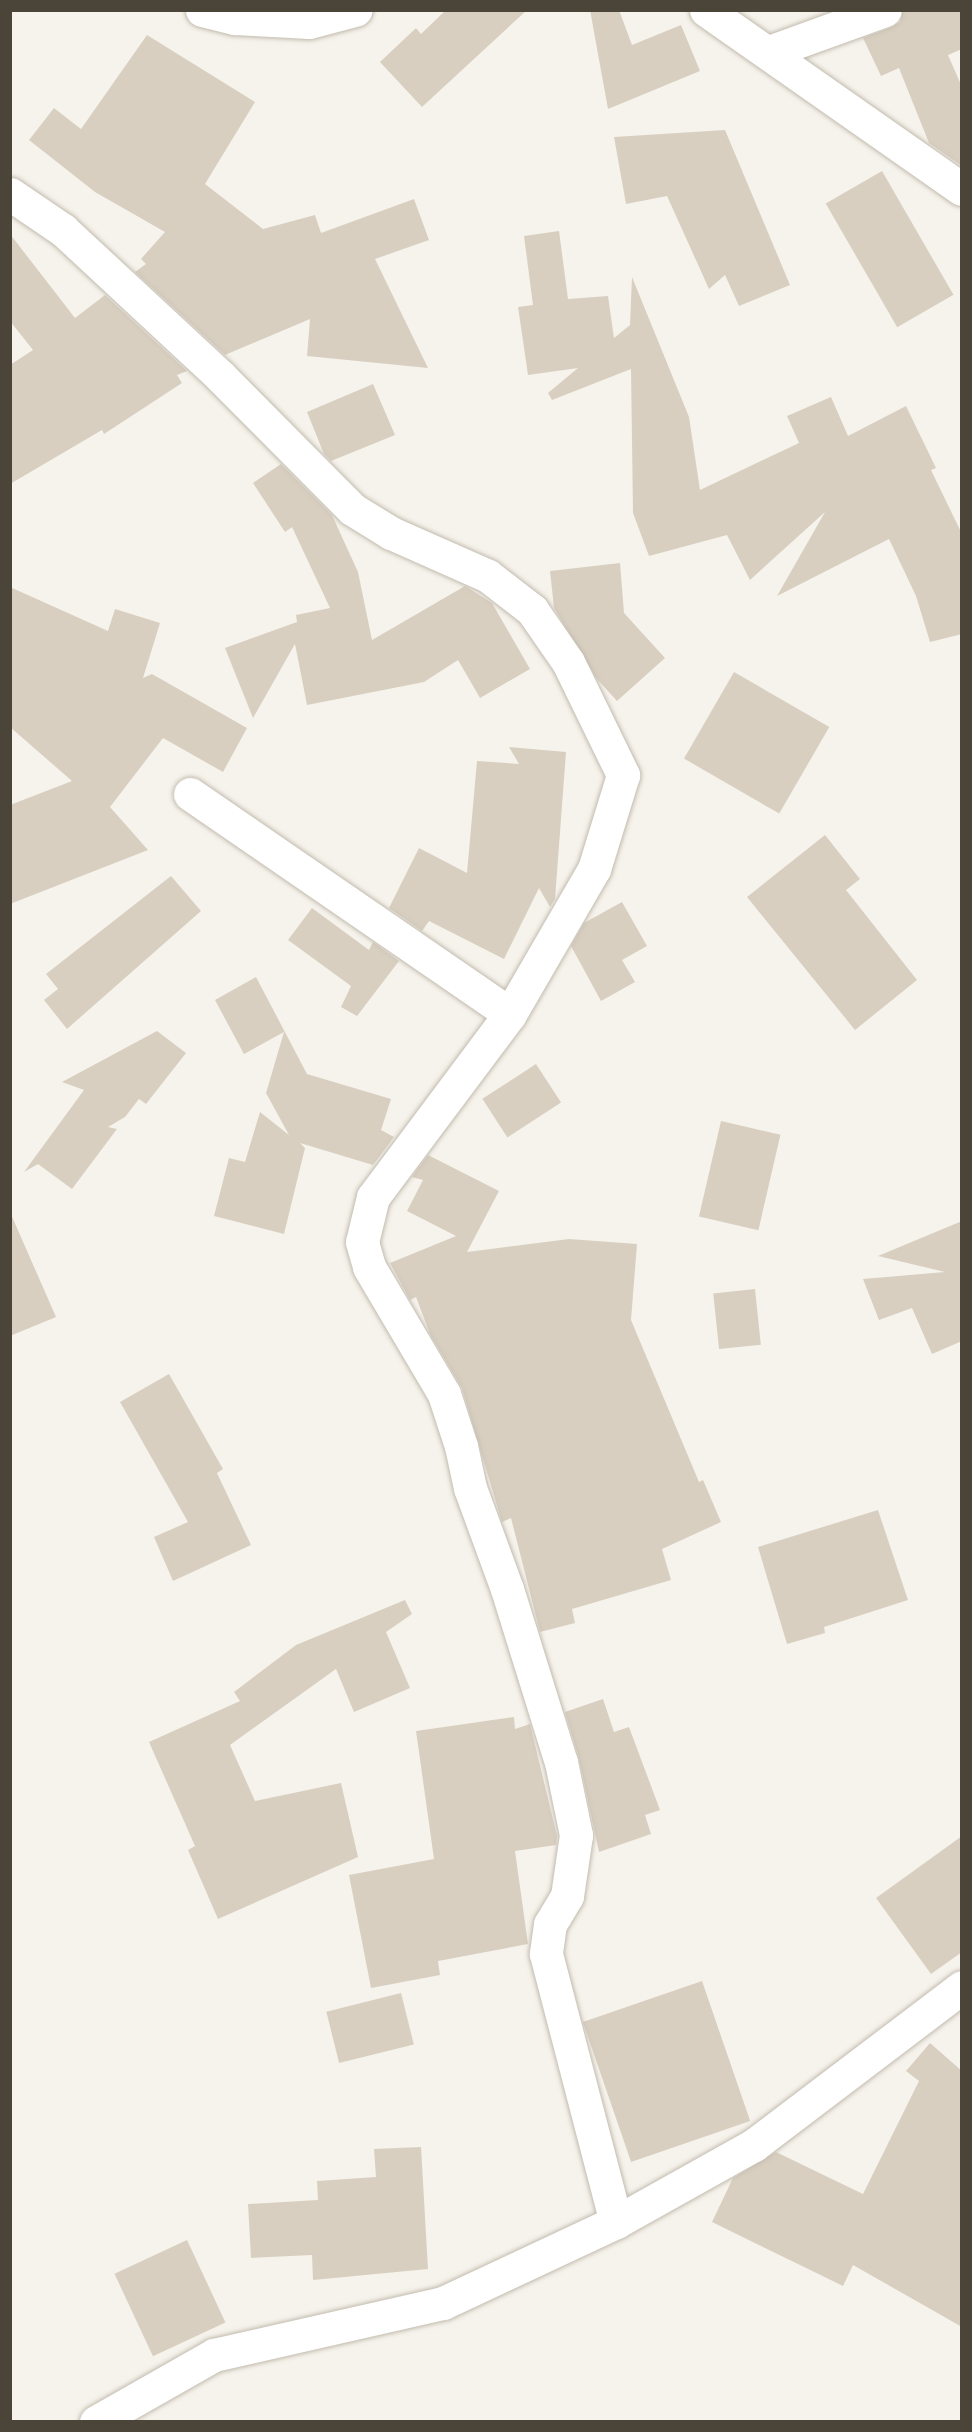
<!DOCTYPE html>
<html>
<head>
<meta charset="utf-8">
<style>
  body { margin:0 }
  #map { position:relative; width:972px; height:2432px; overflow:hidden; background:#f6f3ec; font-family:"Source Sans 3",sans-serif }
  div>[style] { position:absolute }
  .building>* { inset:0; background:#d8cfc1; transform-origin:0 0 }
  .roads { filter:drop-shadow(0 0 2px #c2bbae) drop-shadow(0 0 2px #c2bbae) }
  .street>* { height:33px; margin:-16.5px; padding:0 16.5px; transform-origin:16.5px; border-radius:16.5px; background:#fff }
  span { translate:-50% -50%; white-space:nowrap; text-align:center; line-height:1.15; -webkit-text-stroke:6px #fff; paint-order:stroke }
  .frame { position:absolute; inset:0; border:12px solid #4b4439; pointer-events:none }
</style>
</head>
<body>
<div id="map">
  <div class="building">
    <i style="clip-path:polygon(446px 10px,527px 10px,422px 107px,380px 62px,416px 28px,421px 34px)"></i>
    <i style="clip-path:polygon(590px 10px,619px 10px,632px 45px,681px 25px,700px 71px,608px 109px)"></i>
    <i style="clip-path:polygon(903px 10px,962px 10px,962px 49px,948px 55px,962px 87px,962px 166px,929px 143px,899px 68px,881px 76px,863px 38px,892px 27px,900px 22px)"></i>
    <i style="clip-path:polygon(147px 35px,255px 102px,205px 184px,263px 229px,315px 215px,321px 233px,414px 199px,429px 240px,375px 259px,428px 368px,307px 356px,310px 319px,225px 355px,135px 272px,146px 264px,141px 259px,165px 232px,95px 192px,29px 140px,54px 108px,81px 129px)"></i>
    <i style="clip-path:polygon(725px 130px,790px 285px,739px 306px,725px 275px,709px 289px,667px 196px,626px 204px,614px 137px)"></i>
    <i style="left:882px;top:171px;width:143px;height:65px;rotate:60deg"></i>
    <i style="clip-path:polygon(559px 231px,568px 299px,608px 296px,614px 338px,630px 325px,632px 277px,689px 417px,700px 490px,799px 443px,787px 416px,831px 397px,848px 436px,906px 406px,936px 468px,931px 470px,962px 534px,962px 634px,930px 642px,916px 596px,889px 539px,777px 596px,825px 512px,750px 580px,727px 535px,649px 556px,633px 513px,631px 369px,552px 400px,548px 393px,578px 368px,528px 375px,518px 307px,533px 305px,524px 236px)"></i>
    <i style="clip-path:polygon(10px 234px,75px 318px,105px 295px,187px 371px,177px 375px,182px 383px,104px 434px,102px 430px,10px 484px,10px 365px,33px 350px,10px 321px)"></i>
    <i style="clip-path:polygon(373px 384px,395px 435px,331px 461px,324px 454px,307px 412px)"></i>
    <i style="clip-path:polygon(281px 464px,332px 515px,358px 572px,372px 640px,465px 586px,492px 603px,530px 669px,480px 698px,458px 660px,424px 682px,307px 705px,295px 644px,253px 718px,225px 648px,297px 622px,296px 615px,330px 608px,292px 527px,285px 532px,253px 483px)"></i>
    <i style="clip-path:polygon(620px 563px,624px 613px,665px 658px,617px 701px,597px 679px,554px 608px,550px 571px)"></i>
    <i style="clip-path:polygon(10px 587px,108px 631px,115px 609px,160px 623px,143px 678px,152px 674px,247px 728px,223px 772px,163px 738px,110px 807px,148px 850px,10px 904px,10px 805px,72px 781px,10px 727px)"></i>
    <i style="left:734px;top:672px;width:110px;height:100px;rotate:30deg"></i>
    <i style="clip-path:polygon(509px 747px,566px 752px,555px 899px,550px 907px,539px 888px,504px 959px,429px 921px,422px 931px,389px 908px,419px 848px,467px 873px,477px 761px,519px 764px)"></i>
    <i style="clip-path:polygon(825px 835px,860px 879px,846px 890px,917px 980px,855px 1030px,747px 897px)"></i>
    <i style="clip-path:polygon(171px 876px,201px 911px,67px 1029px,44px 1000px,58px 989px,46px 974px)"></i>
    <i style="clip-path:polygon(622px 902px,647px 946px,622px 960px,635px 982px,601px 1001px,571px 946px,584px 923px)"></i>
    <i style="clip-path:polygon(312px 908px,369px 950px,373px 942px,399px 961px,357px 1016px,341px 1007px,351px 986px,288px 940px)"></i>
    <i style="clip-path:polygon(256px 977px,307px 1074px,391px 1099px,381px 1130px,394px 1137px,373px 1165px,300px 1143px,305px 1148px,284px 1234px,214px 1216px,229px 1158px,245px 1162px,260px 1112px,289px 1135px,266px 1093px,284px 1032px,244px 1054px,215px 1000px)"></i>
    <i style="clip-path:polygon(157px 1031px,186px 1053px,146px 1104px,139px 1099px,125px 1117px,108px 1127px,117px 1129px,72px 1189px,38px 1164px,24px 1172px,84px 1090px,62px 1082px)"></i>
    <i style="left:536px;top:1064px;width:46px;height:64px;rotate:57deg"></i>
    <i style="left:721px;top:1121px;width:61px;height:98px;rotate:13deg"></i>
    <i style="clip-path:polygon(428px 1155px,499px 1191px,467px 1252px,569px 1239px,637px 1244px,631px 1320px,699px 1482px,703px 1480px,721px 1522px,662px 1549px,671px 1580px,572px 1609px,575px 1623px,540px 1632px,511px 1518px,502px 1522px,462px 1388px,430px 1334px,416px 1297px,410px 1300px,390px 1263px,456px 1236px,407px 1211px,423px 1180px,412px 1177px)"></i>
    <i style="clip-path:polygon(10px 1212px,56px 1317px,10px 1336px)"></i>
    <i style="clip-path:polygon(962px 1221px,962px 1341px,932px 1354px,912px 1308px,879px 1320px,863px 1279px,945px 1272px,878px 1256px)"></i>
    <i style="left:755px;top:1289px;width:56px;height:42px;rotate:84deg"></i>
    <i style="clip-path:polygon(169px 1374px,223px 1469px,217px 1473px,251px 1545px,173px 1581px,154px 1537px,188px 1522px,120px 1402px)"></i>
    <i style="clip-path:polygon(878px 1510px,908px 1600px,824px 1627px,825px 1633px,787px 1644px,758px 1547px)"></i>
    <i style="clip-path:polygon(405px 1600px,412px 1614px,386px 1632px,410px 1688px,354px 1712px,336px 1669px,230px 1745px,255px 1801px,341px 1783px,358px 1857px,218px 1919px,188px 1850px,195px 1846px,149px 1742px,240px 1701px,234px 1692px,296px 1645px)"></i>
    <i style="clip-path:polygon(603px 1699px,614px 1732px,629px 1727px,660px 1810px,645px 1815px,651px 1834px,599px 1852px,579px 1758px,565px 1712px)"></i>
    <i style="clip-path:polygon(514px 1717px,515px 1729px,530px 1724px,557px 1836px,556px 1845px,515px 1851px,528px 1944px,438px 1961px,440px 1975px,371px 1988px,349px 1875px,434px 1859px,416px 1731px)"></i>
    <i style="clip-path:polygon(962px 1836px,962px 1952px,931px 1974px,876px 1898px)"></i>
    <i style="left:702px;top:1981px;width:148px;height:126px;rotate:71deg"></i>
    <i style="left:401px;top:1993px;width:53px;height:77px;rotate:76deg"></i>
    <i style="clip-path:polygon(930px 2043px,962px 2071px,962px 2327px,853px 2265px,843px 2286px,712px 2222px,733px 2178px,776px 2152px,863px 2194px,919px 2081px,906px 2071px)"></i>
    <i style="clip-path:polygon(421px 2147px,428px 2269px,313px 2280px,312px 2255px,251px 2258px,248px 2204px,318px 2200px,317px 2181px,376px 2177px,374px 2149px)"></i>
    <i style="left:187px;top:2240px;width:91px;height:80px;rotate:65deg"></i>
  </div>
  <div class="roads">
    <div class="street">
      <i style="left:202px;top:10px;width:34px;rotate:14deg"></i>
      <i style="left:235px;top:18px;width:74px;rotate:3.1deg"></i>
      <i style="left:309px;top:22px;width:48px;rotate:-14.6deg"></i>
      <i style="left:706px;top:10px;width:312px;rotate:35deg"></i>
      <i style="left:769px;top:52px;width:123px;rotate:-19.9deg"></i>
      <i style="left:10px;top:194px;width:64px;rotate:34.2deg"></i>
      <i style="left:63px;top:230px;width:214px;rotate:42.9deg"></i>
      <i style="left:220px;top:376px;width:187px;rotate:45.2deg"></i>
      <i style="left:352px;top:509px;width:46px;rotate:31.6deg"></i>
      <i style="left:391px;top:533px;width:106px;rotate:23.9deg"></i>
      <i style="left:488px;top:576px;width:56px;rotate:37.7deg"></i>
      <i style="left:532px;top:610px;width:63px;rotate:55.3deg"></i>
      <i style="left:568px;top:662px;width:126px;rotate:64deg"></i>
      <i style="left:623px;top:775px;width:98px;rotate:107.1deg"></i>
      <i style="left:594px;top:869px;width:168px;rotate:120.1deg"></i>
      <i style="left:510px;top:1014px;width:229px;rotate:126.8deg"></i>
      <i style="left:373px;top:1197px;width:46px;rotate:103.7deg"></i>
      <i style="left:362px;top:1242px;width:26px;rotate:74deg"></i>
      <i style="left:369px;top:1267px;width:147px;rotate:59.4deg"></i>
      <i style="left:444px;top:1394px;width:55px;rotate:71.9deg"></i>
      <i style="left:461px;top:1446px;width:43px;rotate:77.9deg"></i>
      <i style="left:470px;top:1488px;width:108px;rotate:69.9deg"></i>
      <i style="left:507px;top:1589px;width:181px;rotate:72.7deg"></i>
      <i style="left:561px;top:1762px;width:75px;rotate:78.4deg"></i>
      <i style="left:576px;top:1835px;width:62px;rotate:98.4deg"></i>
      <i style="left:567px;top:1896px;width:33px;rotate:121deg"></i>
      <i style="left:550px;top:1924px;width:30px;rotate:98deg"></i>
      <i style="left:546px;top:1954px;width:277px;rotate:75.4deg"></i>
      <i style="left:190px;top:794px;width:388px;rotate:34.5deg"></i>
      <i style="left:96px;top:2422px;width:136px;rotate:-29.6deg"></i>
      <i style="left:214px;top:2355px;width:235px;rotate:-12.8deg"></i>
      <i style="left:443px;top:2303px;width:191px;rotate:-25.1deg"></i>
      <i style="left:616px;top:2222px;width:158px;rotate:-29.2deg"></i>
      <i style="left:754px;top:2145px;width:261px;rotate:-37.2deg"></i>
    </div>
  </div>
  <div class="frame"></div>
</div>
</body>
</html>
